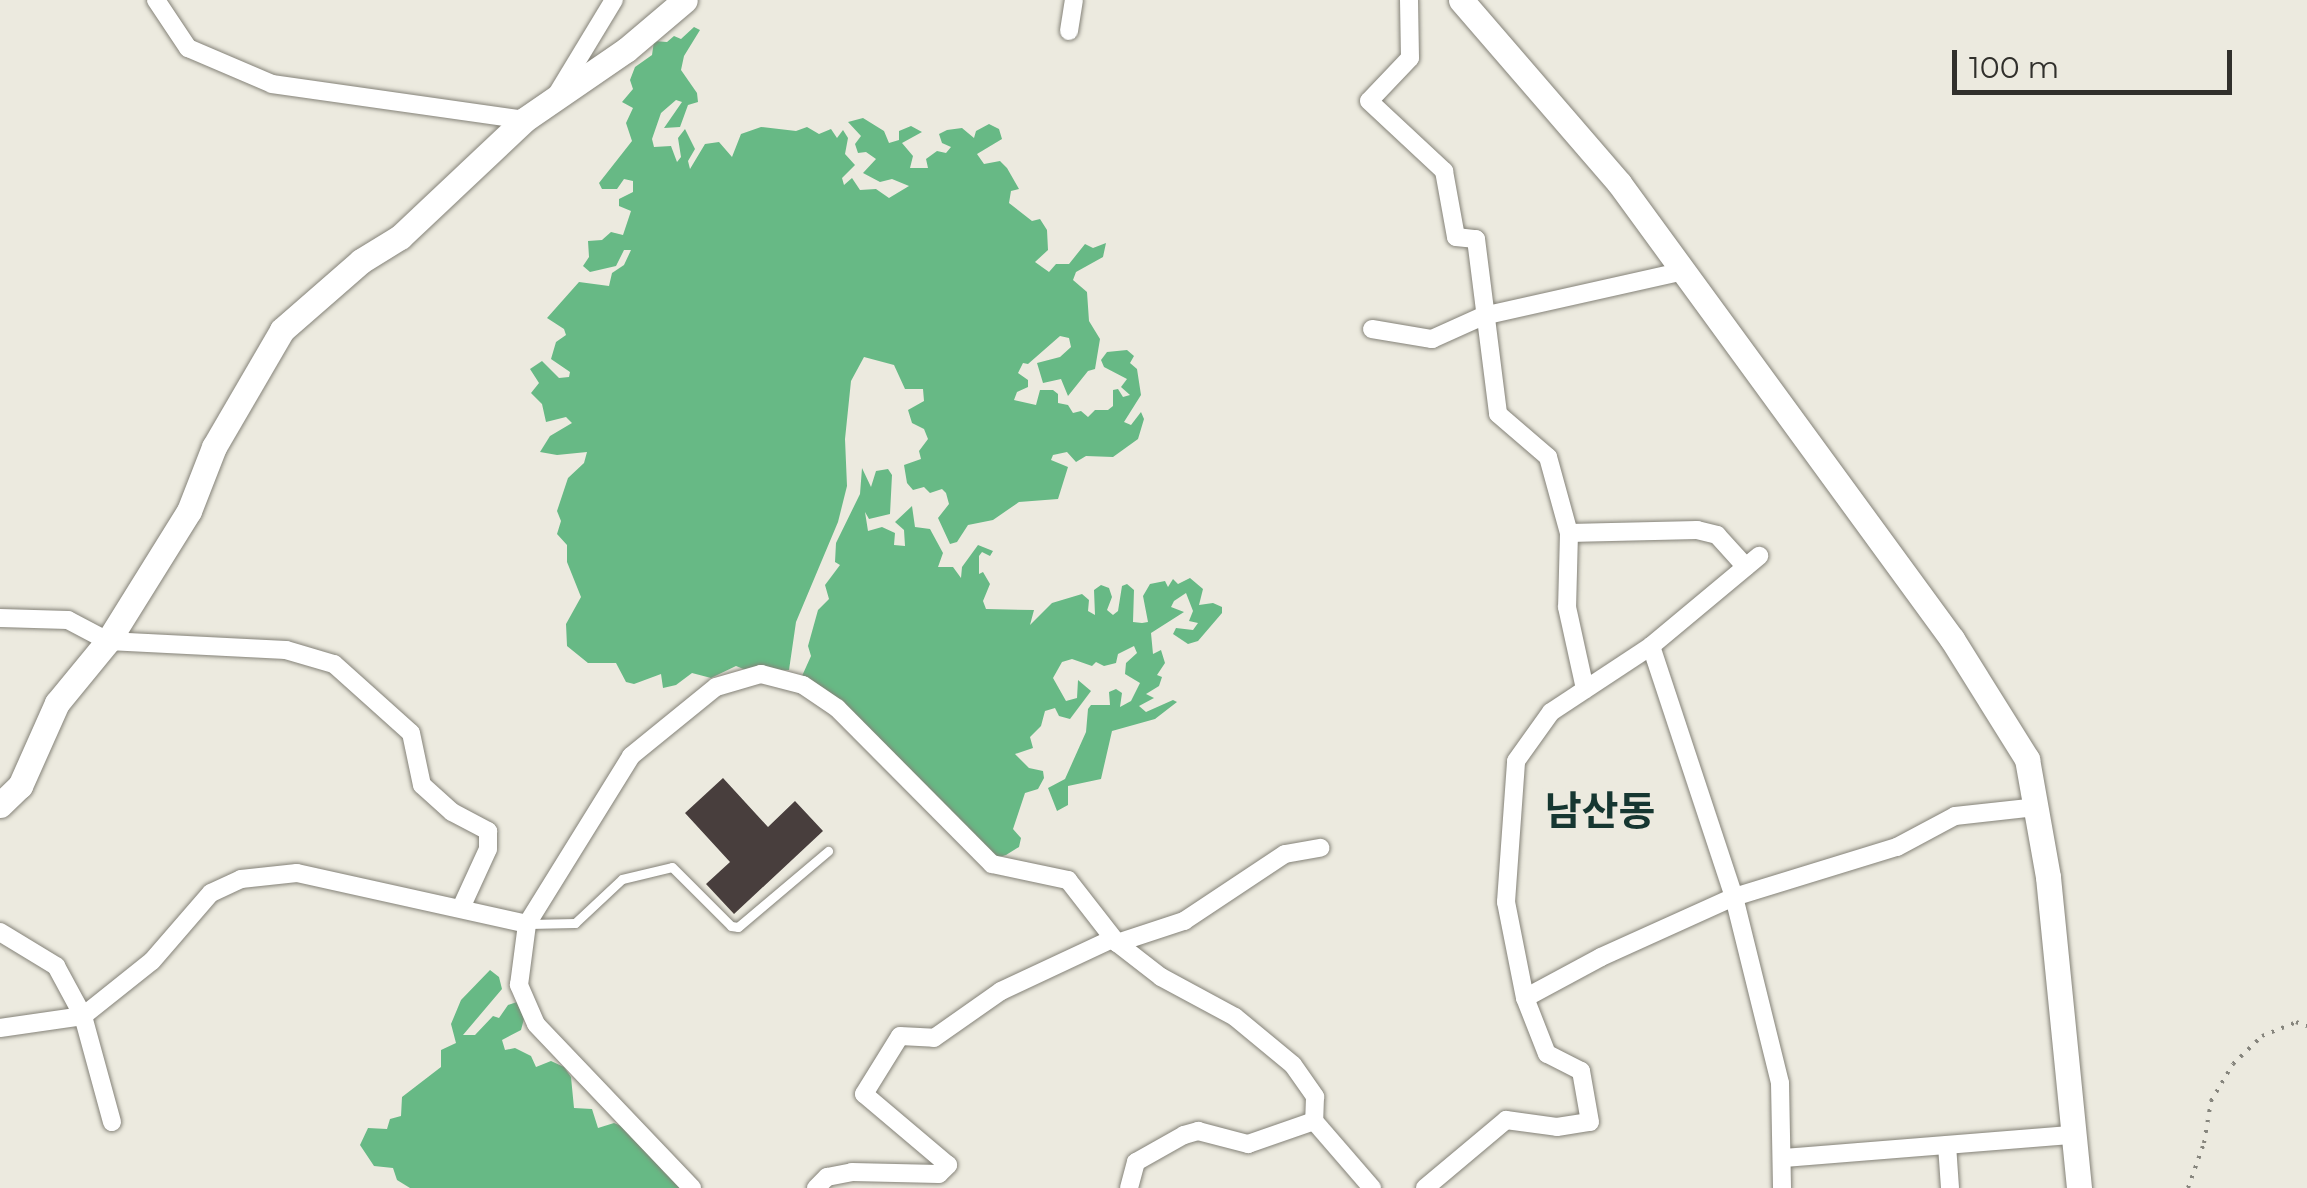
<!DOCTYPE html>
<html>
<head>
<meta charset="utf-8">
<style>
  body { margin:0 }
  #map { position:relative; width:2307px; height:1188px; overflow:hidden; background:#eceadf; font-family:Montserrat,"Noto Sans KR",sans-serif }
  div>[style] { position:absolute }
  .forest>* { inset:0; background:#67b985 }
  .building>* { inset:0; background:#483e3d }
  .path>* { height:4px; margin-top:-2px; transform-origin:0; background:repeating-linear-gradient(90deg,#86857d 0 2.5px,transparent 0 10.5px) }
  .roads { filter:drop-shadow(0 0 2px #848278) drop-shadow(0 0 2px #848278) }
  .lane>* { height:9px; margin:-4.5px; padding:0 4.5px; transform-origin:4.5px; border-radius:4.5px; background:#fff }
  .street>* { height:18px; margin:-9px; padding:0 9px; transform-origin:9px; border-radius:9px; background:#fff }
  .secondary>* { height:25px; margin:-12.5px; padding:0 12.5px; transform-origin:12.5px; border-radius:12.5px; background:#fff }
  span { translate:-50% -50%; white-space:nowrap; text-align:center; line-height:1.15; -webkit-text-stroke:10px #eceadf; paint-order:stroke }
  .quarter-label { font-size:40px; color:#163731; font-weight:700 }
  .scale { position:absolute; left:1952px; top:50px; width:280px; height:45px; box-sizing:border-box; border:5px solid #31302c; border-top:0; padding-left:12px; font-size:30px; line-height:35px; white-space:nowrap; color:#31302c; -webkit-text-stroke:8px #eceadf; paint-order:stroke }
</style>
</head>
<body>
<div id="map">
  <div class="forest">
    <i style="clip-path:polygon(694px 27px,700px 30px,684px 56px,681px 70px,697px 93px,698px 102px,688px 105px,680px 127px,664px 128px,682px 102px,676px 100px,661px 113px,652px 139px,654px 147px,671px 146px,677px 162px,681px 157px,678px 138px,685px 129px,695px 149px,688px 161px,690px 169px,705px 144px,719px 142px,732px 157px,741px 134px,761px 127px,796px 131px,807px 127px,819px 134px,831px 129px,837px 138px,843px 130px,848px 138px,845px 154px,855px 165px,842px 178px,844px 185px,852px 178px,860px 190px,876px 189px,889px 198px,909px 186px,892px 179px,880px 182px,863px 173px,876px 159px,866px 152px,858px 153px,855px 144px,861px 136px,848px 122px,863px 118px,884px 131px,889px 143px,899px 140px,899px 131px,911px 126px,922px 132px,902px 143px,913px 156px,910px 168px,928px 168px,926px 159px,937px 151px,946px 153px,951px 147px,942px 143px,939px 134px,947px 130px,962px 128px,974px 138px,976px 131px,989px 124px,999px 129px,1002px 139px,977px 154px,984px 164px,1000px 161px,1007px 168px,1019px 189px,1011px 191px,1009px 203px,1032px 221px,1040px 219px,1047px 230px,1048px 250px,1035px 262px,1049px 272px,1056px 264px,1069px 264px,1085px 244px,1093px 248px,1106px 243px,1103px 257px,1076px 272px,1073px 280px,1087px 292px,1089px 321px,1100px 339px,1095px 369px,1088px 371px,1068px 396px,1061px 379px,1043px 383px,1037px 363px,1060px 357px,1071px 347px,1069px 338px,1060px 336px,1028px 364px,1023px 363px,1018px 373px,1028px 380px,1028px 387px,1017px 392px,1014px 400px,1036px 405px,1040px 390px,1053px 390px,1058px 394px,1058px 403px,1068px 405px,1073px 413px,1081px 411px,1088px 417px,1095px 410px,1108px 410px,1113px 406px,1113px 390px,1118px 389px,1123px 397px,1130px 395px,1121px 387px,1127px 379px,1104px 367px,1101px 360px,1107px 352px,1127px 350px,1134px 356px,1130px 363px,1137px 369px,1141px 395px,1124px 422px,1131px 425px,1141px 412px,1144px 419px,1138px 439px,1113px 457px,1086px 456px,1076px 462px,1067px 452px,1053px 455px,1051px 460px,1068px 467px,1058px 499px,1019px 502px,993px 520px,968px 525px,957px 542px,950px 544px,938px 518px,949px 504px,946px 493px,942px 489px,930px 493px,924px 487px,913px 490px,907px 483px,904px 465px,921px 459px,919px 451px,928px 439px,924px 429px,912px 423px,908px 410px,924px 401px,923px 389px,905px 389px,894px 365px,864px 357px,851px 381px,845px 439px,847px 486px,838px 522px,796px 622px,789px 670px,751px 672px,736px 666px,711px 678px,692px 673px,676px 685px,663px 688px,661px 674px,634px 684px,626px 682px,616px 663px,588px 663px,567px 646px,566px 624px,581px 597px,567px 562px,567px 545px,557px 534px,561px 521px,557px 511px,568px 478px,584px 463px,587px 452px,557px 455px,540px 452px,550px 436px,572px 423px,566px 417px,546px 422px,542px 404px,531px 393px,539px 383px,530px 369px,542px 361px,559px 378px,569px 377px,570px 372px,551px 359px,556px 342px,566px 335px,564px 329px,547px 318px,579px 282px,609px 286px,612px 273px,624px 265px,631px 250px,624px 250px,616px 266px,590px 272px,583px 266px,589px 257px,588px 241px,602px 240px,611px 232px,623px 235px,631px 211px,619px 206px,619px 199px,633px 192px,633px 181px,624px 179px,617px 189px,602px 189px,599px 183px,632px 141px,626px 123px,633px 108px,622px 102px,633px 89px,630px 80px,635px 67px,652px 55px,654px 41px,667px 42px,674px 36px,681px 39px)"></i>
    <i style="clip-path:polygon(862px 468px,871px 487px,876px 471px,888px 469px,892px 475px,890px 514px,869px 519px,865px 512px,868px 531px,882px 527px,895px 533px,894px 545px,905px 546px,904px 530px,895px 522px,912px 506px,915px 527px,930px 529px,943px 553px,938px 567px,953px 567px,961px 578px,962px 567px,978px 545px,993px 551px,990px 556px,982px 552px,979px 556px,979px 574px,983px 572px,990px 584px,983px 601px,986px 609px,1034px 610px,1030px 625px,1052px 603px,1082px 594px,1089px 600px,1088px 611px,1095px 615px,1094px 590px,1101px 585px,1109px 588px,1112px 597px,1107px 610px,1113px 615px,1118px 611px,1122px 586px,1127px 584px,1134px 590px,1133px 622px,1142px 623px,1148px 622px,1143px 596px,1150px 584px,1165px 581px,1168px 587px,1173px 579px,1178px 584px,1190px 578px,1203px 589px,1199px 605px,1213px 603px,1222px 607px,1222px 613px,1198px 641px,1188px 644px,1173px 634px,1176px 628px,1193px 630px,1198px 623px,1189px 621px,1193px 611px,1186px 593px,1174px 601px,1171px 607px,1184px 612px,1151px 633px,1153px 654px,1161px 650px,1165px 663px,1157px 675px,1162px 677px,1159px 686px,1146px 694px,1154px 698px,1139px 706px,1146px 712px,1173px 700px,1177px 702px,1155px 719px,1112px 731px,1101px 779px,1068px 786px,1068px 805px,1057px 811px,1048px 788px,1065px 779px,1086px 732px,1088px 709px,1091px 705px,1110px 705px,1109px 692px,1116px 689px,1122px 693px,1120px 707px,1131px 701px,1140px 683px,1125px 674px,1126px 663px,1137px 653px,1134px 646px,1118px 654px,1116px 663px,1104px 666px,1096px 662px,1092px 666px,1072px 659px,1062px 662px,1053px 678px,1066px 701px,1077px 698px,1078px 680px,1091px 691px,1070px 719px,1059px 716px,1055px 708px,1045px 711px,1041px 726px,1030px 737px,1033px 748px,1015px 754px,1029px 768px,1043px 771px,1044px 778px,1038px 789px,1025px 793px,1013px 829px,1021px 838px,1019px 847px,1006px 855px,996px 858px,802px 676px,811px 656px,808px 646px,818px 610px,829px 599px,825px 585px,840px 565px,835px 562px,836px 543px,860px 494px)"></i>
    <i style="clip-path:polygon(490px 970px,499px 977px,502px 989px,463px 1035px,475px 1035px,493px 1016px,499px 1018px,508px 1005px,517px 1002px,524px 1019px,521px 1030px,502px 1040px,505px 1050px,515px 1048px,531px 1056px,536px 1067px,551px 1061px,564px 1067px,571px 1077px,574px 1108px,592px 1109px,598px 1128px,614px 1123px,633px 1131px,664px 1172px,684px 1188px,410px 1188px,397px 1180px,393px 1168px,374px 1166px,360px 1145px,368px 1128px,387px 1129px,390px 1119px,401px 1116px,402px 1097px,441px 1067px,441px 1050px,456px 1043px,451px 1024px,461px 1000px)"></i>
  </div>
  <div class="building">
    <i style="clip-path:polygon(723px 778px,768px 827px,795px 801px,823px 831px,734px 914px,706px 884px,730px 862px,685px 813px)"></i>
  </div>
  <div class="path">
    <i style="left:2188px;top:1188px;width:48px;rotate:-70.4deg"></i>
    <i style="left:2204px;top:1143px;width:43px;rotate:-80.5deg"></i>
    <i style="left:2211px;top:1101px;width:43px;rotate:-59.3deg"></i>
    <i style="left:2233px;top:1064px;width:40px;rotate:-44deg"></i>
    <i style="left:2262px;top:1036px;width:37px;rotate:-22deg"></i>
    <i style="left:2296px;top:1022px;width:12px;rotate:20deg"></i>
  </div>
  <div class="roads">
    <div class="lane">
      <i style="left:529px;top:924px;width:46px;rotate:-1.2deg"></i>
      <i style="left:575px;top:923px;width:64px;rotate:-43.1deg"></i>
      <i style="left:622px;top:879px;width:51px;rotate:-13.5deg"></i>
      <i style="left:672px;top:867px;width:83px;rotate:45deg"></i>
      <i style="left:731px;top:926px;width:7px;rotate:8deg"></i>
      <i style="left:738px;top:927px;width:118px;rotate:-40.2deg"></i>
    </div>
    <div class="street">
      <i style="left:156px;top:0;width:58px;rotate:56.3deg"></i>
      <i style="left:188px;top:48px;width:91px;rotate:23.2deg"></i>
      <i style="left:272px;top:84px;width:255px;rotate:8.1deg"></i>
      <i style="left:1409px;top:0;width:58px;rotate:89deg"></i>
      <i style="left:1410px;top:58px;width:59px;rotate:133.6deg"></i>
      <i style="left:1369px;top:101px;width:103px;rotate:43deg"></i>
      <i style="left:1444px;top:171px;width:67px;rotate:79.7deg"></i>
      <i style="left:1456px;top:237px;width:20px;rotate:6deg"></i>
      <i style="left:1476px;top:239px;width:176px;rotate:82.8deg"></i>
      <i style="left:1498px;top:414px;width:66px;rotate:40.7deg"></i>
      <i style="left:1548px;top:457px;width:79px;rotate:74.6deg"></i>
      <i style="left:1569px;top:533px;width:74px;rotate:91.5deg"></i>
      <i style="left:1567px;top:607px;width:84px;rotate:77.6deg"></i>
      <i style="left:1069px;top:31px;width:31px;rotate:-81deg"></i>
      <i style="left:557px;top:94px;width:110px;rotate:-58.8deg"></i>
      <i style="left:1372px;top:329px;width:61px;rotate:9.5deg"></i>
      <i style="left:1432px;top:339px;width:56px;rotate:-24.3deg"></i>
      <i style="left:1483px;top:316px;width:206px;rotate:-12.6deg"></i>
      <i style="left:1569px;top:533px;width:128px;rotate:-1.3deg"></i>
      <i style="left:1697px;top:530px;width:21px;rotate:14deg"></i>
      <i style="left:1717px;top:535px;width:43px;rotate:47.8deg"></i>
      <i style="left:0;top:618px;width:68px;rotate:1.7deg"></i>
      <i style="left:68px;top:620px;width:45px;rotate:27.7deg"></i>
      <i style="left:108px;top:641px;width:178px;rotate:2.9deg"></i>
      <i style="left:286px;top:650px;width:50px;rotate:16.3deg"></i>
      <i style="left:334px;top:664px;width:103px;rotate:41.9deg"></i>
      <i style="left:411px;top:733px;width:53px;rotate:78.1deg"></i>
      <i style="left:422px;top:785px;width:40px;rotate:42deg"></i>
      <i style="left:452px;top:812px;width:41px;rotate:27.8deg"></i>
      <i style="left:488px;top:831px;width:18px;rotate:90deg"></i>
      <i style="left:488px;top:849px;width:65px;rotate:114.6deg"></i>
      <i style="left:1651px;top:646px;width:264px;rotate:71.7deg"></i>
      <i style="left:1734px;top:897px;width:192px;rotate:76.1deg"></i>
      <i style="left:1780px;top:1083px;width:105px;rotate:88.9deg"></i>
      <i style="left:0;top:932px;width:66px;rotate:31.3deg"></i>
      <i style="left:56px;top:966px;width:57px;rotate:61.6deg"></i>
      <i style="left:83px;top:1016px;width:110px;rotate:74.7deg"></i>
      <i style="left:1525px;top:998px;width:86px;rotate:-28.3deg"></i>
      <i style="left:1601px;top:957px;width:146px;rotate:-24.3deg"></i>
      <i style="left:1734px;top:897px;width:170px;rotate:-17.1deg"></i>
      <i style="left:1897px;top:847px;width:66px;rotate:-28.1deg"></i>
      <i style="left:1955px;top:816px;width:81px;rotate:-6.3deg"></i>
      <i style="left:0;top:1028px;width:84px;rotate:-8.2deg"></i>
      <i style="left:83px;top:1016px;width:88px;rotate:-38.6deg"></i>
      <i style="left:152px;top:961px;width:90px;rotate:-49.1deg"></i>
      <i style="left:211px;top:893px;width:33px;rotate:-25deg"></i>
      <i style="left:241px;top:879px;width:56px;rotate:-6.1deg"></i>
      <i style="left:297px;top:873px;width:236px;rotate:12.5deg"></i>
      <i style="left:1947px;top:1145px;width:43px;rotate:86deg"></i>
      <i style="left:1784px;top:1158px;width:290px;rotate:-4.6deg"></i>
      <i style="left:692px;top:1188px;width:226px;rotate:-133.6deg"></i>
      <i style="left:536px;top:1024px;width:43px;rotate:-113.6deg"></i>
      <i style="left:519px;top:985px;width:62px;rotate:-82.5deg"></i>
      <i style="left:527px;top:924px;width:198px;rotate:-58.2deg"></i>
      <i style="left:631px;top:756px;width:109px;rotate:-39.1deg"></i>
      <i style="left:716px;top:687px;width:47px;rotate:-16.1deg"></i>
      <i style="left:761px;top:674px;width:43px;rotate:14.7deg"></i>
      <i style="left:803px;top:685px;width:41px;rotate:34.1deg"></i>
      <i style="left:837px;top:708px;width:220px;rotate:45.2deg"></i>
      <i style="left:992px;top:864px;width:78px;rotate:11.9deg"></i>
      <i style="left:1068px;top:880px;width:80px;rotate:52.1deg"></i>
      <i style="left:1117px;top:943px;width:71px;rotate:-18.2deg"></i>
      <i style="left:1184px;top:921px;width:121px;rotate:-33.6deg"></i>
      <i style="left:1285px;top:854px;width:36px;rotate:-10deg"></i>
      <i style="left:816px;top:1188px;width:16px;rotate:-45deg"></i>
      <i style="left:827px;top:1177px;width:25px;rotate:-11deg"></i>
      <i style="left:852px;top:1172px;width:87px;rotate:1.3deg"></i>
      <i style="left:939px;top:1174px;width:13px;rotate:-45deg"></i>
      <i style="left:948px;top:1165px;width:110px;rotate:-139.8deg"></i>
      <i style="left:864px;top:1094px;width:68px;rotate:-58.2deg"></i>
      <i style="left:900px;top:1036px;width:34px;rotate:3deg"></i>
      <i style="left:934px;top:1038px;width:82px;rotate:-35deg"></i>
      <i style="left:1001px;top:991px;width:123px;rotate:-25.1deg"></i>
      <i style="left:1112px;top:939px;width:62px;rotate:37.8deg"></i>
      <i style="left:1161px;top:977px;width:84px;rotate:28.4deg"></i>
      <i style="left:1235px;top:1017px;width:75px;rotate:39.6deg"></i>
      <i style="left:1293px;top:1065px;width:39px;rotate:55deg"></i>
      <i style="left:1315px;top:1097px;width:24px;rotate:92deg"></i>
      <i style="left:1314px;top:1121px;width:89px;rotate:49.1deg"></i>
      <i style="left:1129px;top:1188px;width:27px;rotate:-75deg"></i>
      <i style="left:1136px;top:1162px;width:55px;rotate:-29.4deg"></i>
      <i style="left:1184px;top:1135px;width:15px;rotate:-16deg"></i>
      <i style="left:1198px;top:1131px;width:52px;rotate:14.6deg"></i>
      <i style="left:1248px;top:1144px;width:70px;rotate:-19.2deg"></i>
      <i style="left:1425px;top:1188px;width:106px;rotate:-40deg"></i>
      <i style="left:1506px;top:1120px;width:51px;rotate:7.8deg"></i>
      <i style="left:1557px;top:1127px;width:33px;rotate:-9deg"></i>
      <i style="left:1590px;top:1122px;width:52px;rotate:-100deg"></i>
      <i style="left:1581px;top:1071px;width:38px;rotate:-153deg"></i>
      <i style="left:1547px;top:1054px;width:60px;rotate:-111.4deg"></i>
      <i style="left:1525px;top:998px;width:98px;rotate:-101.2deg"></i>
      <i style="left:1506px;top:902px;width:141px;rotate:-85.9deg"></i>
      <i style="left:1516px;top:761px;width:60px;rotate:-54.5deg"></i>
      <i style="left:1551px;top:712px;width:120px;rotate:-33.4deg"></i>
      <i style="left:1651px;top:646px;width:141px;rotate:-39.8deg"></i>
    </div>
    <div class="secondary">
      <i style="left:1461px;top:0;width:242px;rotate:49.2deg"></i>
      <i style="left:1619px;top:183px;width:565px;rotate:53.86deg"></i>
      <i style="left:1952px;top:639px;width:142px;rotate:58deg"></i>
      <i style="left:2027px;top:759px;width:120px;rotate:79.9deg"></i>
      <i style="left:2048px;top:877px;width:313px;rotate:84.3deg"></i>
      <i style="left:0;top:805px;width:28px;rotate:-44deg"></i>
      <i style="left:20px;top:786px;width:91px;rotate:-66deg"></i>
      <i style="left:57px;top:703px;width:80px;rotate:-50.6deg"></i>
      <i style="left:108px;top:641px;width:153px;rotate:-58.1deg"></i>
      <i style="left:189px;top:511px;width:69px;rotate:-68.7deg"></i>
      <i style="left:214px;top:447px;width:135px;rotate:-59.8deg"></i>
      <i style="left:282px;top:330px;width:105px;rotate:-41.1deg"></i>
      <i style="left:361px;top:261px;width:46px;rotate:-31.6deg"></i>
      <i style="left:400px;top:237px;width:170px;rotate:-43.3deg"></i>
      <i style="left:524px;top:120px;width:124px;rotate:-34.5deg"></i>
      <i style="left:626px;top:50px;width:77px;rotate:-40.3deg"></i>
    </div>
  </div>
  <div class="quarter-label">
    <span style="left:1600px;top:811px">남산동</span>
  </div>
  <div class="scale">100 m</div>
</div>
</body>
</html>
